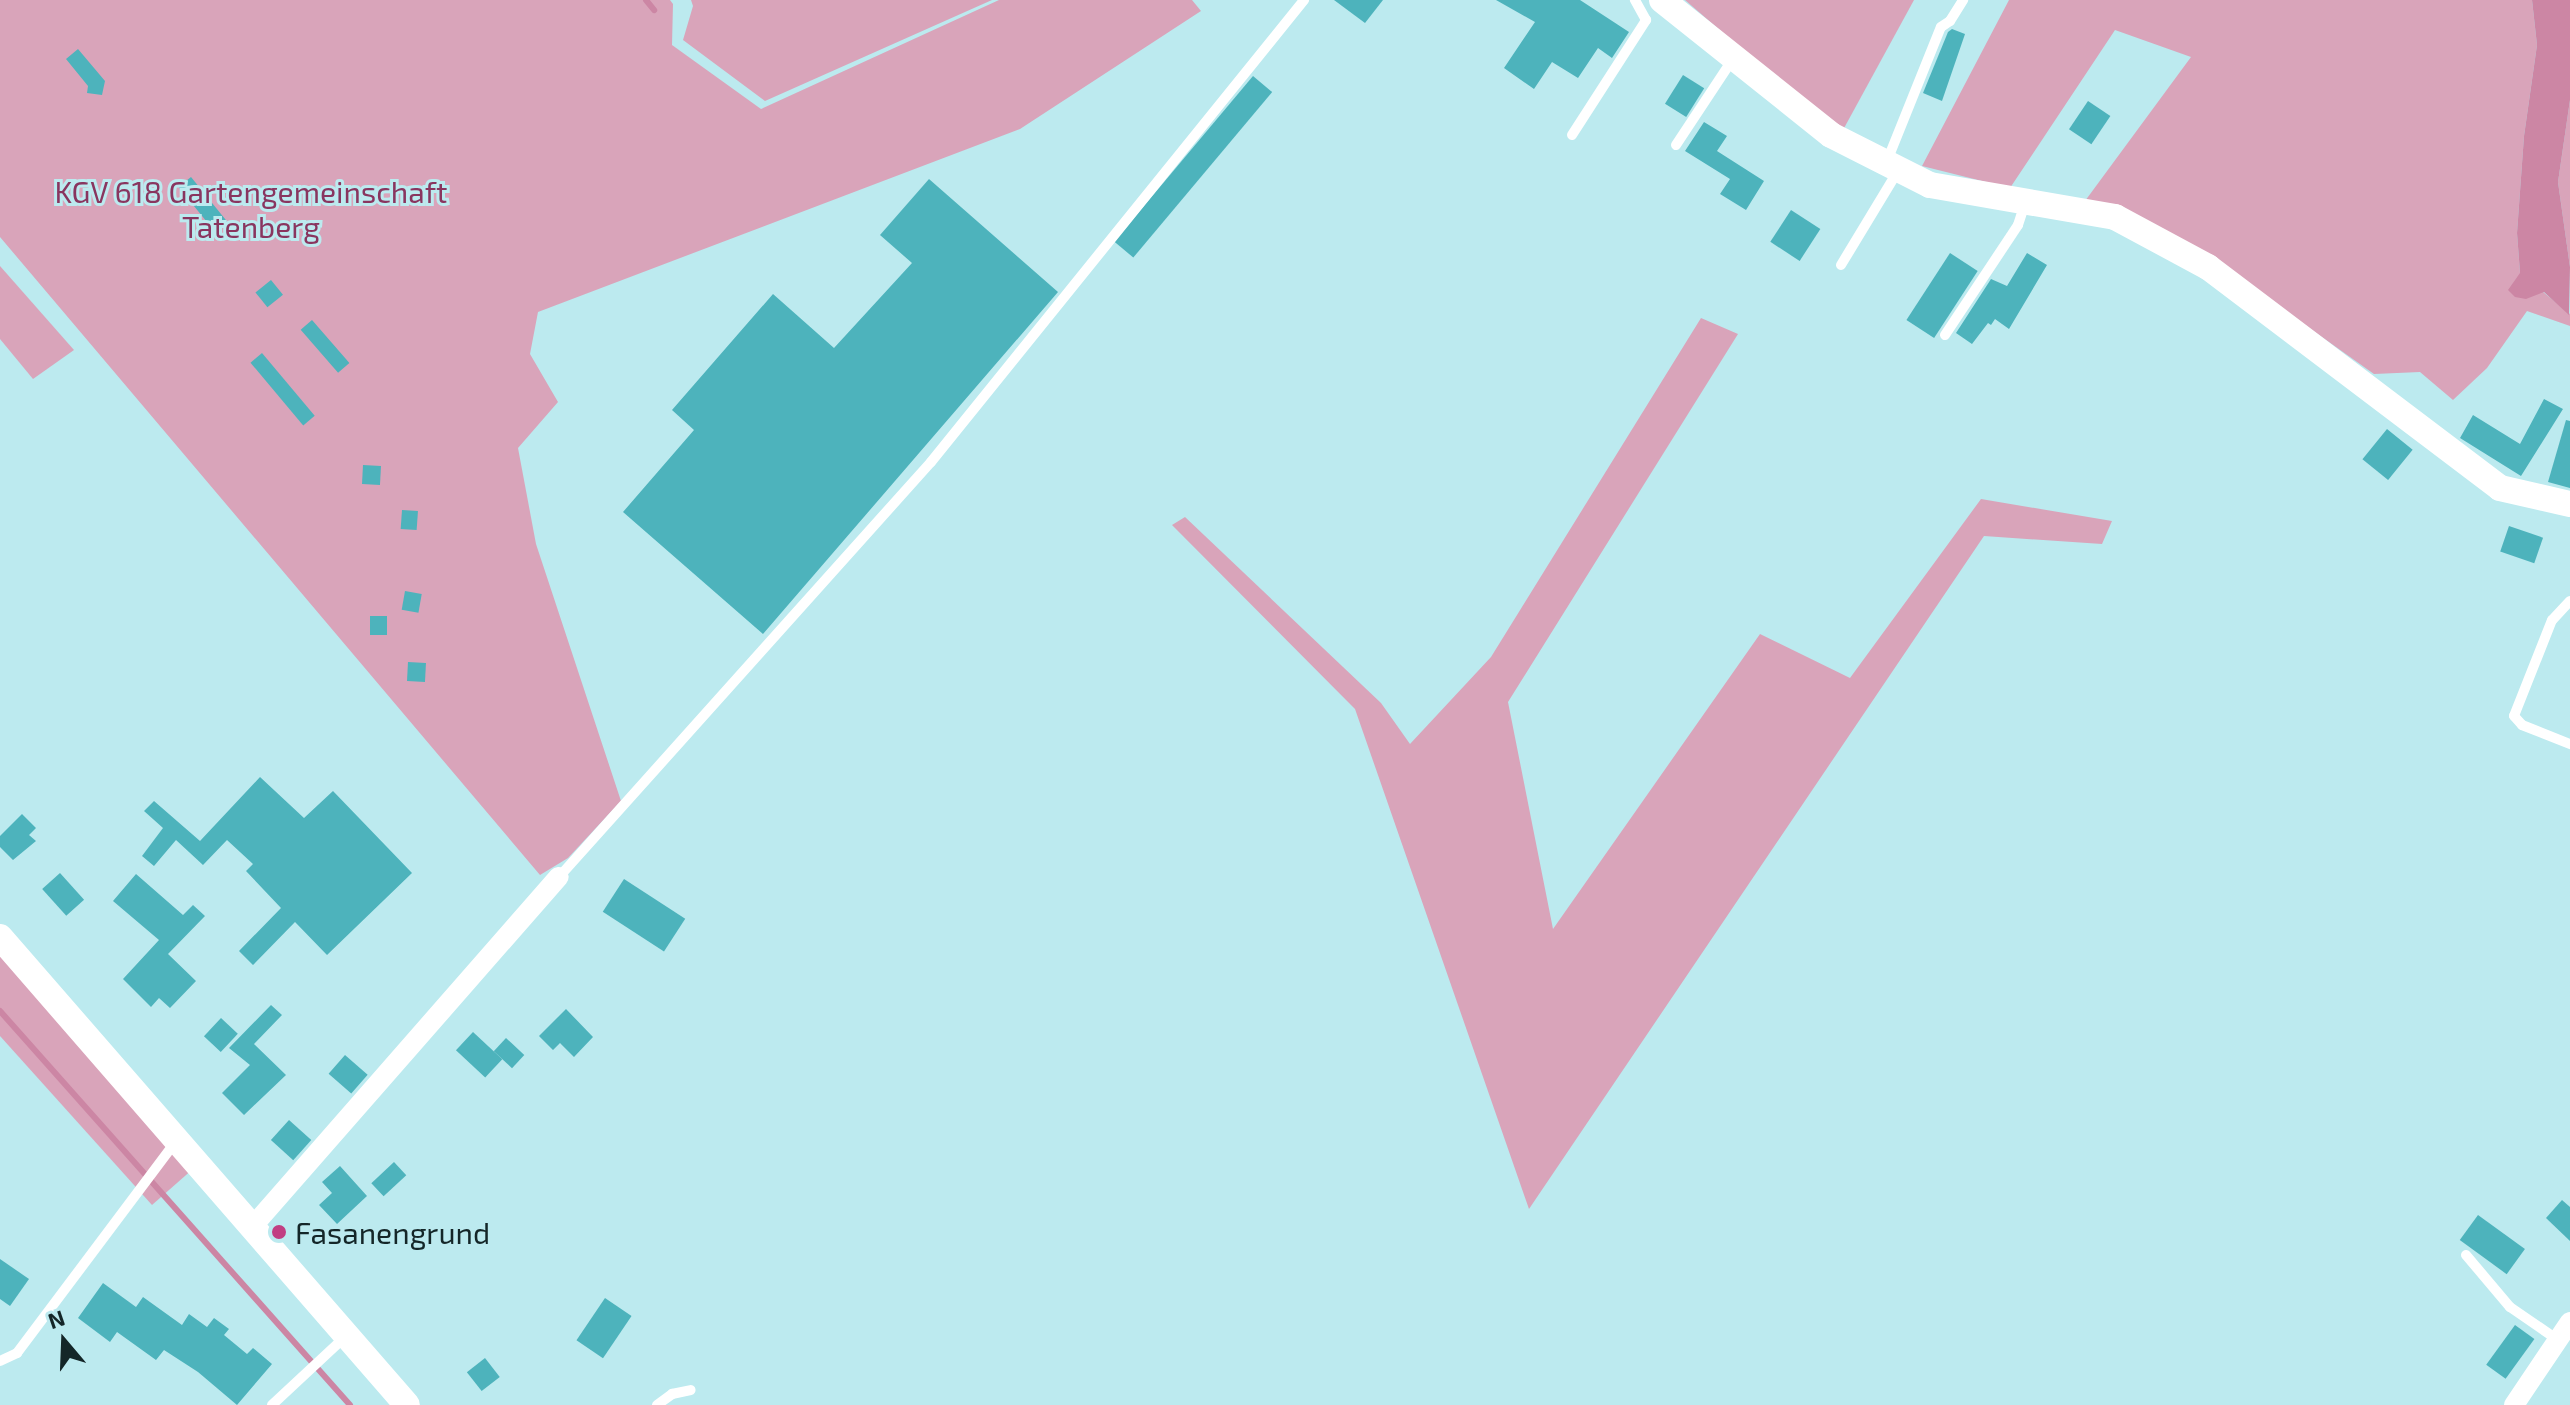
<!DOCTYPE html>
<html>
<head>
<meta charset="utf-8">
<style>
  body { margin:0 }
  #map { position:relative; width:2570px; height:1405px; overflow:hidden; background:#bceaef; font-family:"Exo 2",sans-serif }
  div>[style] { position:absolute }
  .green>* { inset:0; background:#d9a4ba }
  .water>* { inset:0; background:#cc86a4 }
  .stream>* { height:6px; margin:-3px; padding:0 3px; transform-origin:3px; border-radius:3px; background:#cc86a4 }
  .building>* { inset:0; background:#4db3bc; transform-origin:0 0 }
  .service>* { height:10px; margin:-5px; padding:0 5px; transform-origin:5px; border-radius:5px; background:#fff }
  .minor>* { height:20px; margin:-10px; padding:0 10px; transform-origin:10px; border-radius:10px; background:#fff }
  .tertiary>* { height:26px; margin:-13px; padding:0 13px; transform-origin:13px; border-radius:13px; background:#fff }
  .dots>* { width:22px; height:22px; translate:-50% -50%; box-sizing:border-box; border:4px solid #bceaef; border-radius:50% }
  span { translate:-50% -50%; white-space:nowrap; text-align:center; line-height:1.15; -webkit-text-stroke:6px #bceaef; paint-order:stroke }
  .park-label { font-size:30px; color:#89355f }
  .poi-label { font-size:30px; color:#142628 }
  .left { translate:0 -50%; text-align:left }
  .north { position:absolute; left:24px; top:1301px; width:80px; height:80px; -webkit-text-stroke:6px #bceaef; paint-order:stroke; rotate:341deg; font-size:22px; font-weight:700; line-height:32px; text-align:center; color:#142628 }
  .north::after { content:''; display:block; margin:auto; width:28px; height:36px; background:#142628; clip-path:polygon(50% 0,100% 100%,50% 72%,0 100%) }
</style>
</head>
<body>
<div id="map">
  <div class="green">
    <i style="clip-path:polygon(0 0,670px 0,673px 4px,672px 45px,761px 109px,999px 0,1192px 0,1201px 11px,1020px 129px,538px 312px,530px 354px,558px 402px,518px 448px,536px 544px,621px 801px,568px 858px,540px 875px,0 237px)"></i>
    <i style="clip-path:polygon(691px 0,992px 0,765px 101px,683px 40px,693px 6px)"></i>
    <i style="clip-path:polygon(1685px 0,1914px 0,1843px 130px,1784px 86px)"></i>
    <i style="clip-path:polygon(2009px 0,2532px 0,2537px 45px,2524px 136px,2517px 233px,2520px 273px,2570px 314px,2570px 326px,2527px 311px,2487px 368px,2453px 400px,2420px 372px,2374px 374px,2209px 257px,2085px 201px,2191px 57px,2115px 30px,2010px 188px,1922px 166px)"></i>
    <i style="clip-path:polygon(2570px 100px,2570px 267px,2558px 182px)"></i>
    <i style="clip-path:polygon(0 266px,74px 350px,33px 379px,0 339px)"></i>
    <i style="clip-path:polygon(1701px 318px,1738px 334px,1508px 702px,1553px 929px,1760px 634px,1850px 678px,1981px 499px,2112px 521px,2102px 544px,1984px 536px,1529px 1209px,1355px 709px,1172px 525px,1185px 517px,1381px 703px,1410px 744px,1491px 657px)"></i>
    <i style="clip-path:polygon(0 952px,194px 1168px,152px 1205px,0 1036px)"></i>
  </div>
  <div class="water">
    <i style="clip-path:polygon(2532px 0,2570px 0,2570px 100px,2558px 182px,2570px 267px,2569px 315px,2544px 292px,2526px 299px,2515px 297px,2508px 290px,2520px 273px,2517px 233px,2524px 136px,2537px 45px)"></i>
  </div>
  <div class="stream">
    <i style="left:646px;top:0;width:13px;rotate:51deg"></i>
    <i style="left:0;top:1011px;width:527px;rotate:48.38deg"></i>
  </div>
  <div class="building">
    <i style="clip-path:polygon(1334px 0,1383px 0,1365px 23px)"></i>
    <i style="clip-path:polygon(1496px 0,1580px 0,1629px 32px,1612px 58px,1598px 48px,1578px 78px,1552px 62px,1534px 89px,1504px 68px,1535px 22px)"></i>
    <i style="clip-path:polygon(1952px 29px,1965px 34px,1942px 101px,1923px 93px,1948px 32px)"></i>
    <i style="clip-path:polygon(78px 49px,105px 81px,102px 95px,87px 93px,88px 86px,66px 59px)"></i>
    <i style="left:1683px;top:75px;width:25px;height:34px;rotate:32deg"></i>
    <i style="left:1253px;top:76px;width:25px;height:216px;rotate:40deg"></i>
    <i style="left:2088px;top:101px;width:27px;height:34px;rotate:34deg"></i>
    <i style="clip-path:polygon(1704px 122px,1727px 136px,1717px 151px,1764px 181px,1746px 210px,1720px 194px,1730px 179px,1685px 151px)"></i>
    <i style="left:191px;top:177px;width:57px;height:16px;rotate:51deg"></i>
    <i style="clip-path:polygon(929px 179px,1058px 292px,763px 634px,623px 512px,694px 430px,672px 410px,773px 294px,834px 348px,912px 263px,880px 235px)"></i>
    <i style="left:1791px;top:210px;width:35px;height:38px;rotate:33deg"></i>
    <i style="left:1950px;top:253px;width:33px;height:80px;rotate:33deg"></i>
    <i style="clip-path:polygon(2027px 253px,2047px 265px,2009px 329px,1995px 319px,1991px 325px,1988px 323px,1972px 344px,1956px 333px,1991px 279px,2007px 286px)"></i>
    <i style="left:271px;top:280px;width:19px;height:20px;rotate:51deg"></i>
    <i style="left:312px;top:320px;width:57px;height:15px;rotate:49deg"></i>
    <i style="left:262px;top:353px;width:82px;height:15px;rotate:50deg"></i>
    <i style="clip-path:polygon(2544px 399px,2563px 409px,2521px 476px,2460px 438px,2473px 415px,2520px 444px)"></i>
    <i style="clip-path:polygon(2566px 420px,2570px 421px,2570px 488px,2548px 482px)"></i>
    <i style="left:2387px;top:429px;width:33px;height:39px;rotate:39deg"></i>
    <i style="left:363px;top:465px;width:18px;height:19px;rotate:3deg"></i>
    <i style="left:402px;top:510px;width:16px;height:19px;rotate:4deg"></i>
    <i style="left:2509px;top:526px;width:36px;height:27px;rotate:19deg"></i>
    <i style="left:405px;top:591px;width:17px;height:19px;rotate:10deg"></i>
    <i style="left:370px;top:616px;width:17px;height:19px"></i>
    <i style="left:408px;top:662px;width:18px;height:19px;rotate:3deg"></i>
    <i style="clip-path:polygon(260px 777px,304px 818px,333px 791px,412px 873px,327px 955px,295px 922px,253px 965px,239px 951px,281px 908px,246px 871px,253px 864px,227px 840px,203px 865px,176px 840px,154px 866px,142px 856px,163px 828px,144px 811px,154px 801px,200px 841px)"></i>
    <i style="clip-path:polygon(22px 814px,36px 828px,29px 835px,36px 841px,13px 860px,0 847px,0 836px)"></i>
    <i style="left:60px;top:873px;width:36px;height:24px;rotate:48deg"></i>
    <i style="clip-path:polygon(136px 874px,183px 915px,193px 905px,205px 916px,168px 954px,196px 981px,170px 1008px,159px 998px,151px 1007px,123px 979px,159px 940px,113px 901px)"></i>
    <i style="left:624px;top:879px;width:73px;height:39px;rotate:33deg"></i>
    <i style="clip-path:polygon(271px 1005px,282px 1015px,254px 1044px,286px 1075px,244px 1115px,222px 1093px,250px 1065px,229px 1048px)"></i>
    <i style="clip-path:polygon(566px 1009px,593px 1037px,574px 1057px,560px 1043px,553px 1050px,539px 1036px)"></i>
    <i style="left:221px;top:1018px;width:23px;height:25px;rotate:43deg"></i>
    <i style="left:473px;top:1032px;width:40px;height:25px;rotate:43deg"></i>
    <i style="left:506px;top:1038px;width:25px;height:18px;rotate:43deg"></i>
    <i style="left:345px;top:1055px;width:30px;height:25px;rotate:41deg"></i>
    <i style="left:289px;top:1120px;width:30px;height:27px;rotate:42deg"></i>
    <i style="left:394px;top:1162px;width:18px;height:31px;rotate:47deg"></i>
    <i style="clip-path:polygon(340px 1166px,367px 1196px,337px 1224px,319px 1205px,332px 1193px,322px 1182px)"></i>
    <i style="clip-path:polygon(2562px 1200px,2570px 1207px,2570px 1241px,2546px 1218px)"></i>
    <i style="left:2478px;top:1215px;width:58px;height:31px;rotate:36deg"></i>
    <i style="clip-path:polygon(0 1259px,29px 1279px,10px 1306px,0 1299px)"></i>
    <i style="clip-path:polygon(103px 1283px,136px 1307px,143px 1297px,182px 1325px,189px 1314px,207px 1327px,214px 1318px,229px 1329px,224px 1335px,247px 1354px,253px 1348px,272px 1364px,237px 1405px,198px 1372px,164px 1350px,156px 1360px,117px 1332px,110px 1342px,78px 1318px)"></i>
    <i style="left:605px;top:1298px;width:32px;height:51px;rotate:34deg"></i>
    <i style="left:2515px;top:1325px;width:24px;height:49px;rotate:36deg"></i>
    <i style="left:485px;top:1358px;width:24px;height:23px;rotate:52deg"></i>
  </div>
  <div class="service">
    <i style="left:1572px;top:135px;width:137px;rotate:-57.2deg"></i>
    <i style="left:1646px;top:20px;width:23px;rotate:-119deg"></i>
    <i style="left:1676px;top:145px;width:103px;rotate:-56.5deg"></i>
    <i style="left:1887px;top:161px;width:144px;rotate:-68.1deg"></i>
    <i style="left:1941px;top:27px;width:11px;rotate:-34deg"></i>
    <i style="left:1950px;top:21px;width:25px;rotate:-58deg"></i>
    <i style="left:1841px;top:265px;width:110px;rotate:-58.8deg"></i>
    <i style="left:1945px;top:335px;width:132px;rotate:-56.4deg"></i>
    <i style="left:2018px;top:225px;width:23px;rotate:-72deg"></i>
    <i style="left:2570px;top:601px;width:26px;rotate:133deg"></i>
    <i style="left:2552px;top:620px;width:103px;rotate:111.6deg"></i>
    <i style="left:2514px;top:716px;width:12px;rotate:48deg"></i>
    <i style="left:2522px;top:725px;width:52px;rotate:21.6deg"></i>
    <i style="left:559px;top:877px;width:557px;rotate:-48.13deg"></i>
    <i style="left:931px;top:462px;width:594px;rotate:-51.08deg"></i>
    <i style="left:2466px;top:1255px;width:68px;rotate:49.8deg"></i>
    <i style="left:2510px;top:1307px;width:58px;rotate:34.5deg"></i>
    <i style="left:0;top:1361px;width:19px;rotate:-25deg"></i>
    <i style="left:17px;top:1353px;width:265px;rotate:-53.1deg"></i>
    <i style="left:272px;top:1405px;width:101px;rotate:-43deg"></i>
    <i style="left:657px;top:1405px;width:19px;rotate:-36deg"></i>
    <i style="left:672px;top:1394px;width:19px;rotate:-12deg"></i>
  </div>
  <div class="minor">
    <i style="left:253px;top:1226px;width:464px;rotate:-48.8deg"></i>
    <i style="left:2514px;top:1405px;width:100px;rotate:-56deg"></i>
  </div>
  <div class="tertiary">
    <i style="left:1662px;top:0;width:216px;rotate:38.6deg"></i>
    <i style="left:1831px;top:135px;width:111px;rotate:26.8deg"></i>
    <i style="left:1930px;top:185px;width:188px;rotate:9.8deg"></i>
    <i style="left:2115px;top:217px;width:106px;rotate:28.3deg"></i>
    <i style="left:2208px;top:267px;width:366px;rotate:37.1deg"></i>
    <i style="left:2500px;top:488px;width:72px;rotate:12.9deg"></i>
    <i style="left:0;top:937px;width:620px;rotate:48.99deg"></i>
  </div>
  <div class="dots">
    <i style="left:279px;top:1232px;background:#c13e82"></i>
  </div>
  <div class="park-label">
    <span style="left:251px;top:208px">KGV 618 Gartengemeinschaft<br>Tatenberg</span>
  </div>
  <div class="poi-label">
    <span class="left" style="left:295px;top:1232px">Fasanengrund</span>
  </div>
  <div class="north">N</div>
</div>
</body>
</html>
